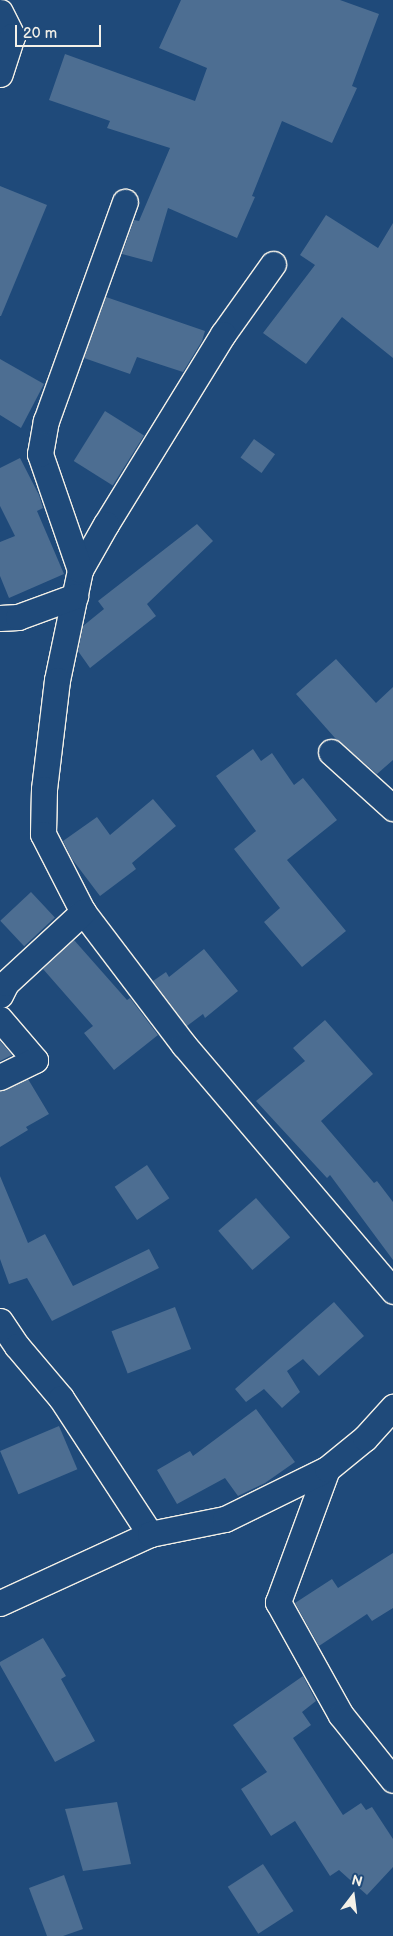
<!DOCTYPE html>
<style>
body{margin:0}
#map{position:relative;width:393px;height:1936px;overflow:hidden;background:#1f4a7a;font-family:"Balsamiq Sans",sans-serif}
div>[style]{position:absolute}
.building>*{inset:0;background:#4d6e92;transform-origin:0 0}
.roads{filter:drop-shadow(1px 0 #f4f1e8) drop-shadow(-1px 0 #f4f1e8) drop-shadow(0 1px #f4f1e8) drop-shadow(0 -1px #f4f1e8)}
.street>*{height:25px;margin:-12.5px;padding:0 12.5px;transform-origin:12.5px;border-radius:12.5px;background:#1f4a7a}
span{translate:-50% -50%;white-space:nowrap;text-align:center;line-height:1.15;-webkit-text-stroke:4px #1f4a7a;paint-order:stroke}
.north{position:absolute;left:328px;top:1871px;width:50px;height:50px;-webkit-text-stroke:4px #1f4a7a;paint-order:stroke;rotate:15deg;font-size:14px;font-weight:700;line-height:20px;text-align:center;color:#f4f1e8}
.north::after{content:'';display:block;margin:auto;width:18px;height:22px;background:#f4f1e8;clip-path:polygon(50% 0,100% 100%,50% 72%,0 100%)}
.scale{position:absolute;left:15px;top:25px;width:86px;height:22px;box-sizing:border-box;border:2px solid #f4f1e8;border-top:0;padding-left:6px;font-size:15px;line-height:18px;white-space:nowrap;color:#f4f1e8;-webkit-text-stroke:4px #1f4a7a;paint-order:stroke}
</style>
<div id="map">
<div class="building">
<i style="clip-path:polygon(181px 0,340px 0,379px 14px,352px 86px,357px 88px,332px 143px,282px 121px,252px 196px,255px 197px,237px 238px,168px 208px,152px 262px,122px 254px,134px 220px,139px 221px,170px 148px,107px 128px,110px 121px,49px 100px,65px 54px,195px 101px,207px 68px,159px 48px)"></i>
<i style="clip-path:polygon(0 186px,47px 205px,1px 316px,0 316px)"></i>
<i style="clip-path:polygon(326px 215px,378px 248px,393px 223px,393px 358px,342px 317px,306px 364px,263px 333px,315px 265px,300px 255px)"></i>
<i style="clip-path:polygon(106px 297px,205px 331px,202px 341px,183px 372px,137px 357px,130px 374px,84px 358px)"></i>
<i style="clip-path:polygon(0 359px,44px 384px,21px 428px,0 415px)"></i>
<i style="left:105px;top:411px;width:46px;height:59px;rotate:32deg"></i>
<i style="left:254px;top:439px;width:26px;height:23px;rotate:36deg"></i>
<i style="clip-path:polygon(20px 458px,39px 495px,43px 508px,37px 511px,64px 574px,9px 598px,0 576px,0 542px,15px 536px,0 506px,0 468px)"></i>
<i style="clip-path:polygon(197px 524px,213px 541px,147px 604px,156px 616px,90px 668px,78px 651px,83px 626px,104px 609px,98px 601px)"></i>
<i style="clip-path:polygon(336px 659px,376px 703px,393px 687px,393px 760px,377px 774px,335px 738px,296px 694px)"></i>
<i style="clip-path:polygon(253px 749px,261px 761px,272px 753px,294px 785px,303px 778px,337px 820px,287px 860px,346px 931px,302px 967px,264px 922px,280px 908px,234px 849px,256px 831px,216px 776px)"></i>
<i style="clip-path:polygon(153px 799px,176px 826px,132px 863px,136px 869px,100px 896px,72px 859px,63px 841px,97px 817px,110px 835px)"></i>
<i style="left:31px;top:892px;width:35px;height:42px;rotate:47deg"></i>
<i style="clip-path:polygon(74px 940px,127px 1000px,130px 998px,158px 1035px,114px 1070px,84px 1033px,93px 1026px,43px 969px)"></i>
<i style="clip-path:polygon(204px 949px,238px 991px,205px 1018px,203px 1014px,187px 1026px,153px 981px,166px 972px,169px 977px)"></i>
<i style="clip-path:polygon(325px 1020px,373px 1074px,321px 1121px,374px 1183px,377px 1181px,393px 1202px,393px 1260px,330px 1175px,327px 1178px,256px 1101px,305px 1061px,293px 1048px)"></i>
<i style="clip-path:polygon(0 1041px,12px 1055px,0 1061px)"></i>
<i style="clip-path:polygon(28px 1079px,49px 1114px,26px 1127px,28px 1130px,0 1147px,0 1091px)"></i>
<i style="left:147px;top:1165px;width:40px;height:39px;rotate:56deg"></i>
<i style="clip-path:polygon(0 1176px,28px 1243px,45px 1234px,73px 1286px,149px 1249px,159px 1268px,52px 1321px,27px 1278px,9px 1284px,0 1259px)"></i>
<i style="left:256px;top:1198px;width:52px;height:50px;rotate:49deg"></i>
<i style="clip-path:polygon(334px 1302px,364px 1336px,319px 1376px,303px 1359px,287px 1371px,300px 1392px,282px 1408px,264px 1389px,246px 1402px,235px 1389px)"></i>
<i style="left:175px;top:1307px;width:45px;height:68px;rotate:69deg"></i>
<i style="clip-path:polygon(256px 1409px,295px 1462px,265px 1483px,238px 1496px,225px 1478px,177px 1504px,157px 1470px,190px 1451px,193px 1456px)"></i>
<i style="left:59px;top:1426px;width:47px;height:64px;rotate:67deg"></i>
<i style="clip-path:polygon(393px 1553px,393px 1608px,372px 1621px,367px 1614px,319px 1646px,295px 1603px,332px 1579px,338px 1588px)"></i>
<i style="clip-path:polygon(43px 1638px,66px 1676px,61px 1679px,95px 1741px,55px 1762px,0 1665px,0 1662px)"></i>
<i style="clip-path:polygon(303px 1676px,316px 1701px,302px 1712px,311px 1725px,293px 1738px,343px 1815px,361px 1803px,366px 1810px,372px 1807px,393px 1839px,393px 1867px,367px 1895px,339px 1870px,330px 1876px,295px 1821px,271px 1836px,241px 1789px,267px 1772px,233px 1725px)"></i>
<i style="clip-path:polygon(117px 1802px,131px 1864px,83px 1871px,65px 1809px)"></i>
<i style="left:263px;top:1864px;width:56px;height:42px;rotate:57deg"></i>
<i style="clip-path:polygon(64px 1875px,83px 1929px,63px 1936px,47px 1936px,29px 1888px)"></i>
</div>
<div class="roads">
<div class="street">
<i style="left:0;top:12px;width:27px;rotate:63deg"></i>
<i style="left:12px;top:36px;width:40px;rotate:108deg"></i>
<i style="left:273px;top:264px;width:86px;rotate:125.5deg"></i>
<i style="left:223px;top:334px;width:223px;rotate:121.6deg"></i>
<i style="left:106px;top:524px;width:53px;rotate:119.5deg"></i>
<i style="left:80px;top:570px;width:112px;rotate:101.8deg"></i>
<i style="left:57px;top:680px;width:110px;rotate:96.8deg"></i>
<i style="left:44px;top:789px;width:45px;rotate:91.3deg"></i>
<i style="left:43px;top:834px;width:88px;rotate:62.9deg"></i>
<i style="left:83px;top:912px;width:167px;rotate:52.8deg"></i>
<i style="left:184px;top:1045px;width:323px;rotate:49.6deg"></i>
<i style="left:80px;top:570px;width:123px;rotate:-109deg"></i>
<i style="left:40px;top:454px;width:34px;rotate:-80deg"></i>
<i style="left:46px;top:421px;width:233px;rotate:-70.2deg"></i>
<i style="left:0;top:618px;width:18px;rotate:-3deg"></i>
<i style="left:18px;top:617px;width:61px;rotate:-20.2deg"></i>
<i style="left:331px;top:752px;width:84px;rotate:42.1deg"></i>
<i style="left:0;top:995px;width:13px;rotate:-63deg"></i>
<i style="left:6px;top:983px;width:105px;rotate:-42.7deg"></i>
<i style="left:0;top:1019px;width:54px;rotate:49.5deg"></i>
<i style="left:35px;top:1060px;width:39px;rotate:154deg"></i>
<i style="left:0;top:1321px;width:30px;rotate:56deg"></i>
<i style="left:17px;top:1346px;width:68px;rotate:49.8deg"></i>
<i style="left:61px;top:1398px;width:163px;rotate:56.8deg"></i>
<i style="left:327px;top:1469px;width:142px;rotate:110.2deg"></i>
<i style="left:278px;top:1602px;width:129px;rotate:60.9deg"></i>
<i style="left:341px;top:1715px;width:83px;rotate:51.3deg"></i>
<i style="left:0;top:1603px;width:165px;rotate:-24.7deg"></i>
<i style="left:150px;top:1534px;width:76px;rotate:-11.3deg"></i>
<i style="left:225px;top:1519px;width:114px;rotate:-26.1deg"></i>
<i style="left:327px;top:1469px;width:49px;rotate:-39.2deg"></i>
<i style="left:365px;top:1438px;width:42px;rotate:-47.9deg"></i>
</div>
</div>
<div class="north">N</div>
<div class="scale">20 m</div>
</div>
